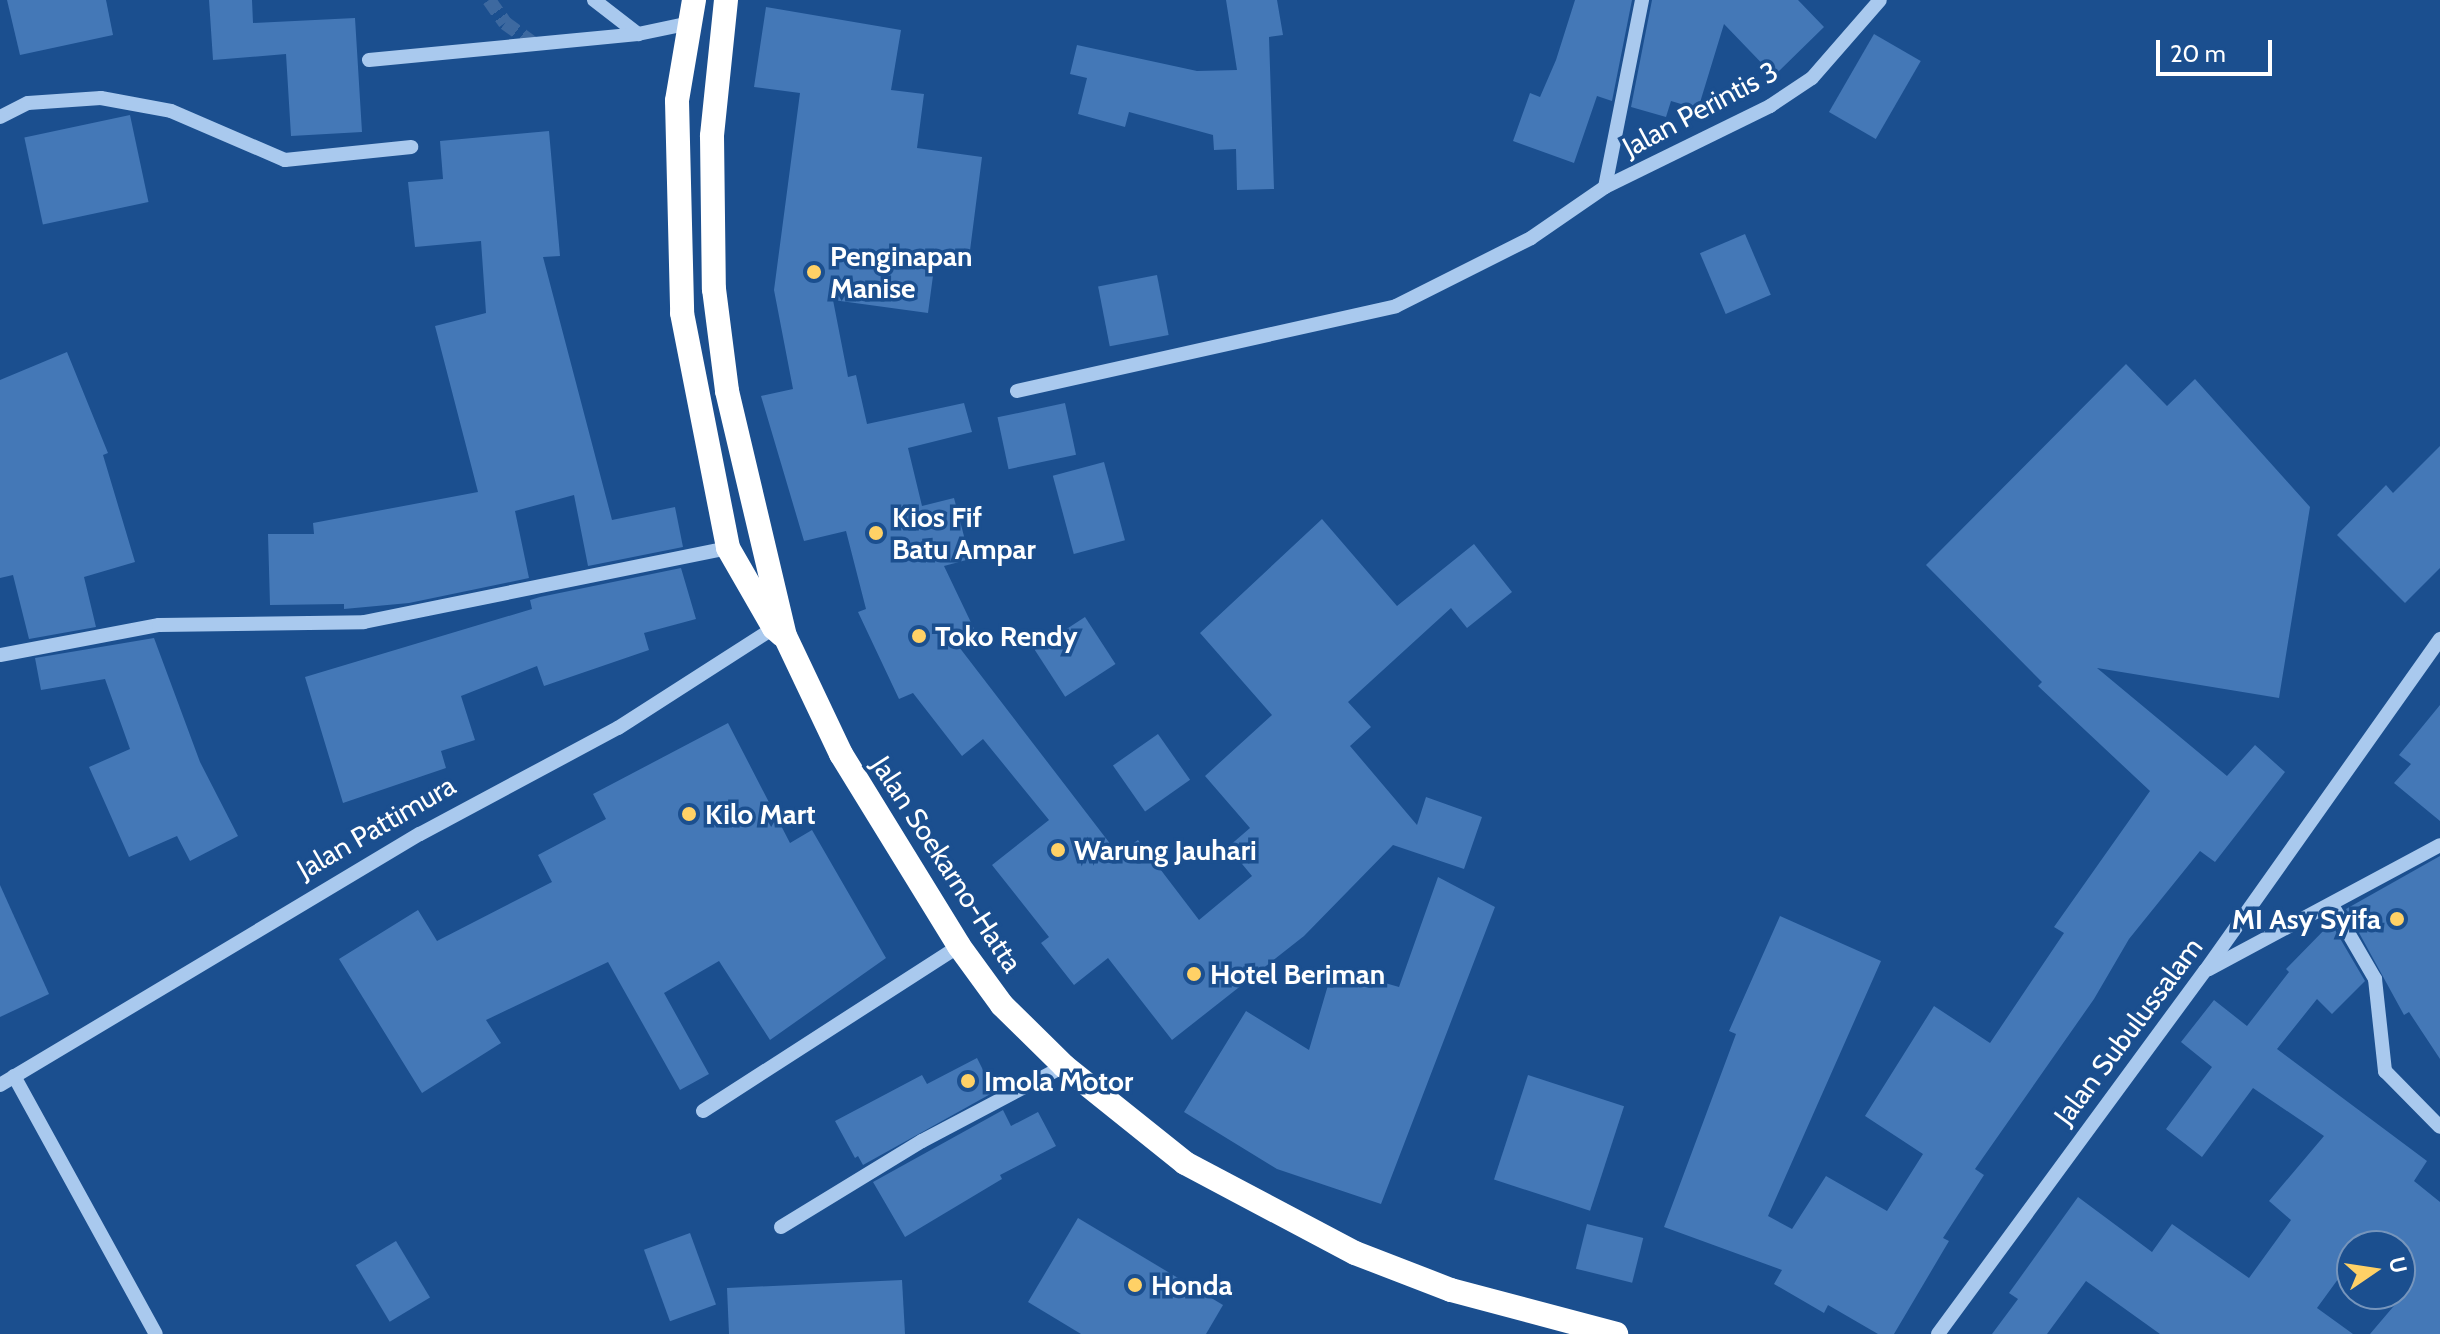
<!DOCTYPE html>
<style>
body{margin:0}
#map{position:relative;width:2440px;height:1334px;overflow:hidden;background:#1b4f8f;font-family:Cabin,sans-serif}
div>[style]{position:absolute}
.building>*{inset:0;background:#4478b7;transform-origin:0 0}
.minor-tunnel>*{height:14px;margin-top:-7px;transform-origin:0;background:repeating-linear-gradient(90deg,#3d69a0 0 14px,transparent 0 21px)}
.minor>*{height:14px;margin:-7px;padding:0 7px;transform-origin:7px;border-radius:7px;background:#a9c9ee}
.highway>*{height:24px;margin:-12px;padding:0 12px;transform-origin:12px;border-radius:12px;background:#fff}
.dots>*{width:22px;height:22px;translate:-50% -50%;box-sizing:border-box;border:4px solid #1b4f8f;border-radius:50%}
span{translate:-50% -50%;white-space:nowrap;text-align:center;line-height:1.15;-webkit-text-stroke:7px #1b4f8f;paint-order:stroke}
.street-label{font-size:28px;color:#fff}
.poi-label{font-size:28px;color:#fff;font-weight:700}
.left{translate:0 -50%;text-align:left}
.right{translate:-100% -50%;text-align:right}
.north{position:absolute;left:2336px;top:1230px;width:80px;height:80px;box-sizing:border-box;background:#1b4f8f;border:2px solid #7695bc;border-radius:50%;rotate:77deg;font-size:22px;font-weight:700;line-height:32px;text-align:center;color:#fff}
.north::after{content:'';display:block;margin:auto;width:28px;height:36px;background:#ffd166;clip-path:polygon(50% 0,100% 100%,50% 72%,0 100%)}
.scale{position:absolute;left:2156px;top:40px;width:116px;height:36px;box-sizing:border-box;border:4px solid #fff;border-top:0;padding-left:10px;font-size:24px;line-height:28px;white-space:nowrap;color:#fff;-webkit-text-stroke:6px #1b4f8f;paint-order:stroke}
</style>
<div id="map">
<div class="building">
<i style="clip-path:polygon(7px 0,106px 0,113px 35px,20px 55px)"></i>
<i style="clip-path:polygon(209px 0,252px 0,253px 23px,355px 18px,362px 132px,291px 136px,286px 54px,213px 60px)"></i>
<i style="clip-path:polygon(1226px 0,1277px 0,1283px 35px,1269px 37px,1274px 189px,1237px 190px,1236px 149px,1214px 150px,1213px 135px,1129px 112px,1125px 127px,1078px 114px,1087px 78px,1070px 74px,1077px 45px,1197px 71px,1237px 70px)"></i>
<i style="clip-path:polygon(1575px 0,1632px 0,1612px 101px,1597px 96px,1574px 163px,1513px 141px,1530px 93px,1540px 97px,1556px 60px)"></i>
<i style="clip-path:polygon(1652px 0,1798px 0,1824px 27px,1774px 76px,1724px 24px,1698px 109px,1671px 101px,1666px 117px,1631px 107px)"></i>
<i style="clip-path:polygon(766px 7px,901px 30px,891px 90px,924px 94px,917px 148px,982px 157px,968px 266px,935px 261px,928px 313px,833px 300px,848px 377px,856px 375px,867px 424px,964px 403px,972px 432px,908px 448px,922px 506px,954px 498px,970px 559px,944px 566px,976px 633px,956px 643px,1118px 854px,1138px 840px,1199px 920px,1252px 876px,1228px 847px,1250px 828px,1205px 776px,1272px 715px,1200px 633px,1322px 519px,1397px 606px,1474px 544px,1512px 592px,1467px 628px,1451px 608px,1348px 702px,1371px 727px,1350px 746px,1417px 825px,1426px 797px,1482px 817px,1464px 869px,1393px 845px,1304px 936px,1172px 1040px,1108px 958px,1074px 985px,1041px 943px,1049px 937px,992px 865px,1049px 820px,983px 739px,962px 756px,913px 693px,899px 699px,858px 612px,866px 609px,846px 531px,804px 541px,761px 396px,793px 389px,774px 290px,800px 93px,754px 87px)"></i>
<i style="left:1874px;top:34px;width:54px;height:90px;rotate:30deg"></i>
<i style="left:130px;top:115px;width:89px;height:108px;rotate:78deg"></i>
<i style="clip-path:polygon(549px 131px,560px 256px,543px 257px,612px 520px,675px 507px,683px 547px,588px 566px,574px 495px,515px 511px,529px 578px,409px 603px,344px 609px,344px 604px,270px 605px,268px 534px,314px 534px,313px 523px,478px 492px,435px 326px,486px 313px,481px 241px,415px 247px,408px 182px,443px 179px,440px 141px)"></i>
<i style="left:1745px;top:234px;width:66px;height:49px;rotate:67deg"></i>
<i style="left:1157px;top:275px;width:61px;height:60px;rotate:79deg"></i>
<i style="clip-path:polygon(67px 352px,108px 453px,103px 455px,135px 562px,84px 577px,96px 627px,29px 639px,13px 575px,0 578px,0 380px)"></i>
<i style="clip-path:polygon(2126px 364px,2167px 406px,2195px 379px,2310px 507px,2279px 698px,2097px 668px,2227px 776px,2255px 745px,2285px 772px,2215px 862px,2200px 851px,2129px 939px,2094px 999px,1975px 1169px,1984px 1175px,1943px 1238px,1949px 1241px,1894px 1334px,1878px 1334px,1828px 1305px,1824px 1313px,1774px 1284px,1782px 1270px,1664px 1227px,1736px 1034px,1729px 1031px,1780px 916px,1881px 961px,1768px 1216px,1792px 1229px,1826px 1176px,1887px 1211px,1923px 1154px,1865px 1116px,1934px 1006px,1990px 1043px,2064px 933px,2054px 927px,2150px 791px,2038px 686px,2042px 682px,1926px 565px)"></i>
<i style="left:1065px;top:403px;width:53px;height:69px;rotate:78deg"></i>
<i style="clip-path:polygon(2440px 446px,2440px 568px,2405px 603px,2337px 535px,2386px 485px,2393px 493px)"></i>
<i style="left:1104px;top:462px;width:81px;height:53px;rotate:75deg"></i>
<i style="clip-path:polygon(681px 568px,696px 619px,644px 633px,649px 650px,544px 686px,537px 666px,461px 696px,475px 740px,441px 751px,446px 768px,343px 803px,305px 677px,532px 609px,530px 600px,540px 597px)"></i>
<i style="left:1085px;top:617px;width:56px;height:60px;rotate:57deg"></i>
<i style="clip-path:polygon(154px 638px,200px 762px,238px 836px,190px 861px,177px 836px,129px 857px,89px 767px,130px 749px,105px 679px,41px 690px,35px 658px)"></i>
<i style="clip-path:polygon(2440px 705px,2440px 821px,2394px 783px,2411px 764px,2399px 755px)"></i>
<i style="clip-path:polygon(728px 723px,790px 843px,812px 830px,886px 958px,770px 1040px,719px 961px,664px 993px,709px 1074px,680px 1090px,608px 962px,486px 1020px,501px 1043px,422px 1093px,339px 959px,418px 910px,437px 941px,552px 882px,538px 855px,606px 819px,593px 794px)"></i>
<i style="left:1158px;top:734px;width:56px;height:55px;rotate:55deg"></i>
<i style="clip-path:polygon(2440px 856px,2440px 1059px,2409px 1012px,2404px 1015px,2346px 909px)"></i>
<i style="clip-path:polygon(1438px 877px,1495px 907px,1381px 1204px,1277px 1169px,1184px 1112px,1246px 1011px,1309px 1050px,1333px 968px,1399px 987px)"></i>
<i style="clip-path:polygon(0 885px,49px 994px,0 1017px)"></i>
<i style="clip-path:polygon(2331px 923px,2365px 981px,2332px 1014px,2317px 999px,2277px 1049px,2427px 1161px,2414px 1181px,2440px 1202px,2440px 1334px,2370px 1334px,2404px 1294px,2400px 1291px,2400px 1246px,2352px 1246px,2352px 1260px,2317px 1308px,2353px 1334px,2160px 1334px,2086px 1281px,2047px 1334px,1992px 1334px,2018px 1299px,2009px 1293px,2078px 1197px,2152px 1252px,2172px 1224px,2249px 1278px,2291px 1220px,2269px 1201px,2324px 1136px,2253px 1088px,2202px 1157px,2166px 1129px,2212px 1067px,2181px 1042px,2214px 1000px,2247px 1026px,2289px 972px,2286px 969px)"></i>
<i style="clip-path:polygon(977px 1058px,994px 1092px,863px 1165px,858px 1156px,855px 1158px,835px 1121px,922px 1075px,927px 1084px)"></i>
<i style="left:1528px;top:1075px;width:101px;height:110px;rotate:18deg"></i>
<i style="clip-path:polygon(1003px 1110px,1011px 1126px,1038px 1112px,1056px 1146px,1000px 1175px,1002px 1179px,905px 1237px,873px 1182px)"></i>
<i style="clip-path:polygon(1078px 1218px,1223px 1305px,1206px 1334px,1081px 1334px,1028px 1302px)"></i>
<i style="left:1587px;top:1224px;width:58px;height:46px;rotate:14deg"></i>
<i style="left:690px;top:1233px;width:76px;height:49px;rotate:70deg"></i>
<i style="left:396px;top:1241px;width:66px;height:47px;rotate:59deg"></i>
<i style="clip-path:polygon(902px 1280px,905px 1334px,729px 1334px,727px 1288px)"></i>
</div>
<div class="minor-tunnel">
<i style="left:489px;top:0;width:28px;rotate:55deg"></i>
<i style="left:505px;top:23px;width:36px;rotate:36deg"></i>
</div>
<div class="minor">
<i style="left:594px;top:0;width:56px;rotate:37.7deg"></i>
<i style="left:638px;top:34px;width:53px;rotate:-11.9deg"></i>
<i style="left:369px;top:60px;width:270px;rotate:-5.5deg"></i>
<i style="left:0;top:117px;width:31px;rotate:-27deg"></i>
<i style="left:28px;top:103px;width:73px;rotate:-3.9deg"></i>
<i style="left:101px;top:98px;width:71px;rotate:10.5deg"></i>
<i style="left:171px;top:111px;width:124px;rotate:23.3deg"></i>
<i style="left:285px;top:160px;width:127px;rotate:-5.9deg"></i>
<i style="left:1605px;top:187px;width:191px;rotate:-78.8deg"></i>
<i style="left:1017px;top:391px;width:388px;rotate:-12.6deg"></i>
<i style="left:1396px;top:306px;width:151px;rotate:-26.7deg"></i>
<i style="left:1531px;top:238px;width:90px;rotate:-34.6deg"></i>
<i style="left:1605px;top:187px;width:184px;rotate:-26.1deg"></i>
<i style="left:1770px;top:106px;width:50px;rotate:-33.7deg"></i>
<i style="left:1812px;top:78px;width:103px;rotate:-48.9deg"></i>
<i style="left:0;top:655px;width:162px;rotate:-10.7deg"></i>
<i style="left:159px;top:625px;width:205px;rotate:-0.8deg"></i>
<i style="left:364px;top:622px;width:371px;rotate:-11.5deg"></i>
<i style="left:2332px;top:905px;width:86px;rotate:59.8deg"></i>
<i style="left:2375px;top:979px;width:93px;rotate:83.8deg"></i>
<i style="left:2385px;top:1071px;width:78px;rotate:45.5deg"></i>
<i style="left:2209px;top:969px;width:262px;rotate:-28.2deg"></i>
<i style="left:14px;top:1076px;width:294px;rotate:61.2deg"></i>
<i style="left:0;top:1085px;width:489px;rotate:-30.9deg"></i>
<i style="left:420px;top:834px;width:225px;rotate:-28.2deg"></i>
<i style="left:618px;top:728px;width:185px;rotate:-32.7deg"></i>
<i style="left:703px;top:1111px;width:305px;rotate:-32.8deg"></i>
<i style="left:781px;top:1227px;width:165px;rotate:-31.4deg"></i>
<i style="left:922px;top:1141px;width:161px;rotate:-27.8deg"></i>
<i style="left:1938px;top:1334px;width:451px;rotate:-53.7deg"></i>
<i style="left:2205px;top:971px;width:407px;rotate:-54.7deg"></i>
</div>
<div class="highway">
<i style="left:694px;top:0;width:102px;rotate:99.6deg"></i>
<i style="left:677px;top:101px;width:212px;rotate:88.6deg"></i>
<i style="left:682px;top:313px;width:239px;rotate:78.9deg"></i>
<i style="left:728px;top:548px;width:92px;rotate:60.1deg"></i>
<i style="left:774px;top:628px;width:11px;rotate:41deg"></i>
<i style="left:726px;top:0;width:137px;rotate:95.9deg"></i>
<i style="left:712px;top:136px;width:153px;rotate:89.3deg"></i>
<i style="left:714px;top:289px;width:103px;rotate:82.7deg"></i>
<i style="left:727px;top:391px;width:252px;rotate:76.7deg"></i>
<i style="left:785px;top:636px;width:131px;rotate:64.6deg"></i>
<i style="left:841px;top:754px;width:225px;rotate:58.4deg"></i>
<i style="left:959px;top:946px;width:73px;rotate:53.9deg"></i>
<i style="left:1002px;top:1005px;width:87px;rotate:44.5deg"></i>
<i style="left:1064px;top:1066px;width:155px;rotate:38.7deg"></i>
<i style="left:1185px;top:1163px;width:192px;rotate:27.9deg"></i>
<i style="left:1355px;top:1253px;width:103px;rotate:21.1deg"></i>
<i style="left:1451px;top:1290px;width:171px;rotate:14.9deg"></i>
</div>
<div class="dots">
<i style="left:814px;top:272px;background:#ffd166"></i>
<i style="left:876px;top:533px;background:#ffd166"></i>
<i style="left:919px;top:636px;background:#ffd166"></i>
<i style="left:689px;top:814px;background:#ffd166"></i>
<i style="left:1058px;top:850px;background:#ffd166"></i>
<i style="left:2397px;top:919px;background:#ffd166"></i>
<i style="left:1194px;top:974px;background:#ffd166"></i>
<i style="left:968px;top:1081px;background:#ffd166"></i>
<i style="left:1135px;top:1285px;background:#ffd166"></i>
</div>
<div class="street-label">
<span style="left:1700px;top:109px;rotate:-28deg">Jalan Perintis 3</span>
<span style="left:376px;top:827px;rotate:-30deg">Jalan Pattimura</span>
<span style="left:947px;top:864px;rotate:57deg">Jalan Soekarno-Hatta</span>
<span style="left:2128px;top:1031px;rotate:-53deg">Jalan Subulussalam</span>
</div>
<div class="poi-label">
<span class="left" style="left:830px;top:272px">Penginapan<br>Manise</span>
<span class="left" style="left:892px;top:533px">Kios Fif<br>Batu Ampar</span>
<span class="left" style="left:935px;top:636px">Toko Rendy</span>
<span class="left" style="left:705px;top:814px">Kilo Mart</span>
<span class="left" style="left:1074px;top:850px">Warung Jauhari</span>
<span class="right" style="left:2381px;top:919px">MI Asy Syifa</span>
<span class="left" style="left:1210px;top:974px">Hotel Beriman</span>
<span class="left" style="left:984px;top:1081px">Imola Motor</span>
<span class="left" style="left:1151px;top:1285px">Honda</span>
</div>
<div class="north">U</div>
<div class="scale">20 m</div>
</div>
